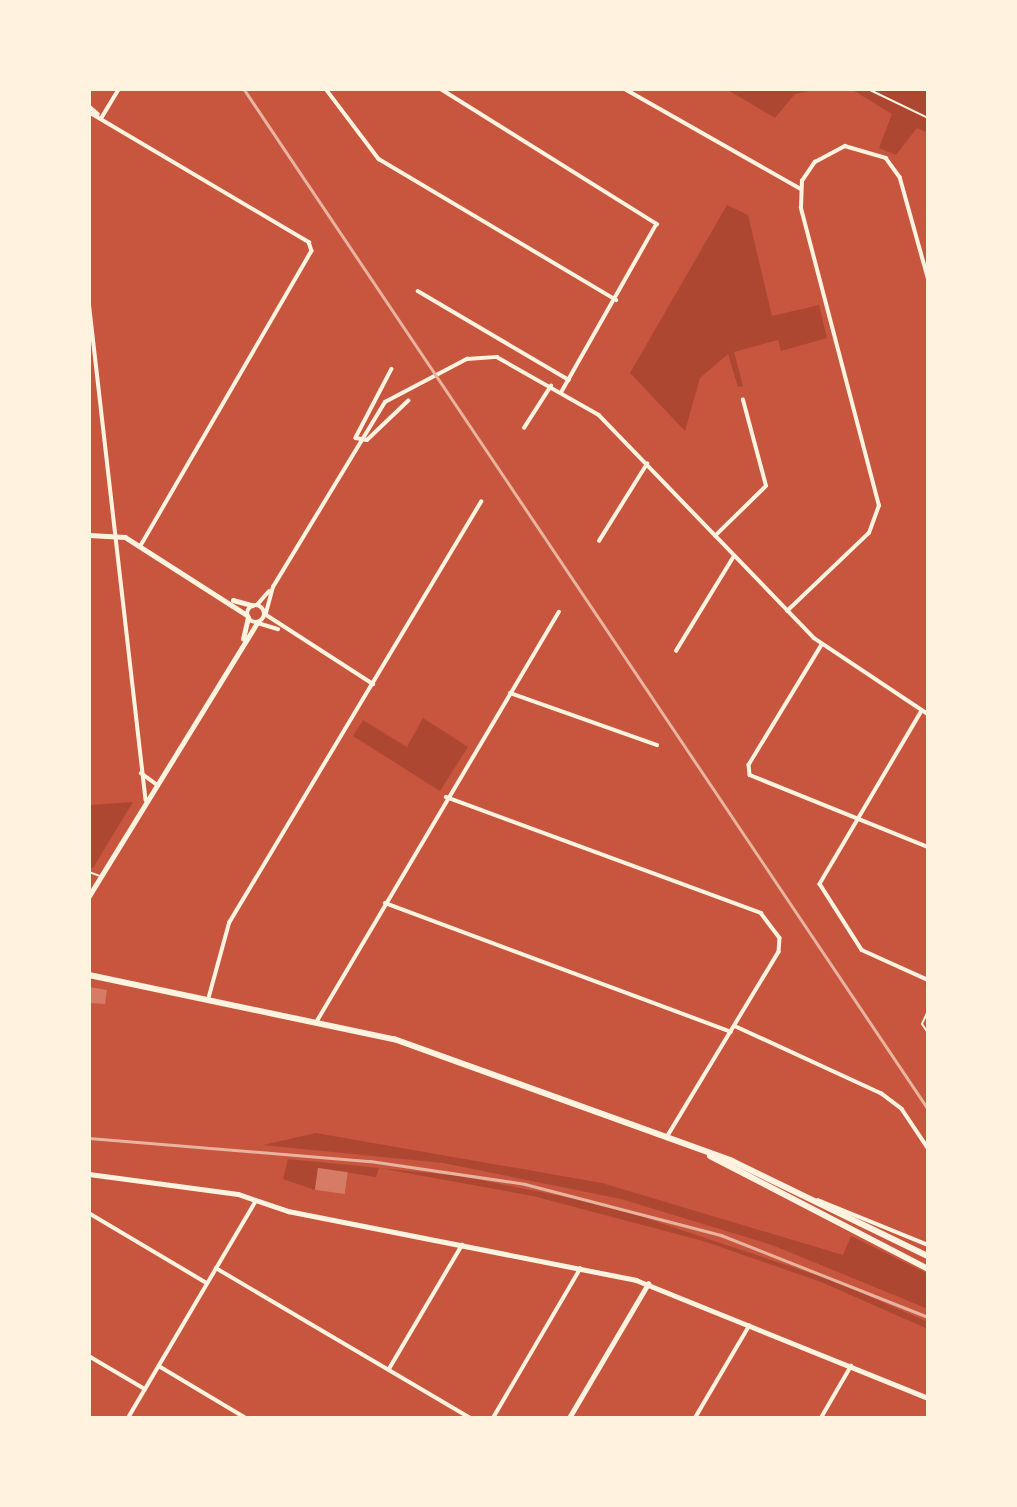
<!DOCTYPE html>
<style>
body{margin:0}
#map{position:relative;width:1017px;height:1507px;overflow:hidden;background:#c8553d;font-family:"Roboto Condensed",sans-serif}
div>[style]{position:absolute}
.green>*{inset:0;background:#ae4732}
.building>*{inset:0;background:#d67c66;transform-origin:0 0}
.path>*{height:2px;margin:-1px;padding:0 1px;transform-origin:1px;border-radius:1px;background:#fff3e0}
.service>*{height:2px;margin:-1px;padding:0 1px;transform-origin:1px;border-radius:1px;background:#fff3e0}
.minor>*{height:3.5px;margin:-1.75px;padding:0 1.75px;transform-origin:1.75px;border-radius:1.75px;background:#fff3e0}
.tertiary>*{height:4.5px;margin:-2.25px;padding:0 2.25px;transform-origin:2.25px;border-radius:2.25px;background:#fff3e0}
.tertiary>.ring{margin:-2.25px;padding:0;box-sizing:content-box;background:none;border:4.5px solid #fff3e0;border-radius:50%}
.primary>*{height:6px;margin:-3px;padding:0 3px;transform-origin:3px;border-radius:3px;background:#fff3e0}
.rail>*{height:2.5px;margin:-1.25px;padding:0 1.25px;transform-origin:1.25px;border-radius:1.25px;background:#e9b49f}
span{translate:-50% -50%;white-space:nowrap;text-align:center;line-height:1.15;-webkit-text-stroke:6px #fff3e0;paint-order:stroke}
.frame{position:absolute;inset:0;border:91px solid #fff3e0;pointer-events:none}
</style>
<div id="map">
<div class="green">
<i style="clip-path:polygon(726px 89px,820px 89px,795px 94px,775px 118px)"></i>
<i style="clip-path:polygon(851px 89px,928px 89px,928px 133px,917px 128px,896px 155px,879px 148px,892px 114px)"></i>
<i style="clip-path:polygon(727px 205px,748px 215px,772px 316px,819px 305px,827px 338px,781px 351px,778px 340px,734px 352px,743px 386px,738px 387px,728px 354px,700px 378px,685px 431px,630px 373px)"></i>
<i style="clip-path:polygon(423px 718px,468px 747px,440px 791px,353px 736px,363px 720px,407px 747px)"></i>
<i style="clip-path:polygon(133px 802px,93px 868px,89px 867px,89px 805px)"></i>
<i style="clip-path:polygon(316px 1133px,602px 1183px,843px 1255px,851px 1236px,928px 1274px,928px 1309px,772px 1245px,621px 1199px,443px 1163px,263px 1145px)"></i>
<i style="clip-path:polygon(288px 1159px,460px 1176px,610px 1206px,834px 1281px,928px 1322px,928px 1329px,821px 1282px,703px 1241px,533px 1196px,379px 1168px,376px 1177px,318px 1168px,315px 1190px,283px 1179px)"></i>
</div>
<div class="building">
<i style="clip-path:polygon(89px 987px,107px 990px,105px 1004px,89px 1003px)"></i>
<i style="left:318px;top:1168px;width:30px;height:22px;rotate:8deg"></i>
</div>
<div class="path">
<i style="left:868px;top:89px;width:67px;rotate:25.8deg"></i>
</div>
<div class="service">
<i style="left:89px;top:872px;width:12px;rotate:20deg"></i>
<i style="left:928px;top:1011px;width:14px;rotate:115deg"></i>
<i style="left:922px;top:1024px;width:11px;rotate:56deg"></i>
</div>
<div class="minor">
<i style="left:326px;top:89px;width:88px;rotate:52.9deg"></i>
<i style="left:379px;top:159px;width:276px;rotate:30.7deg"></i>
<i style="left:441px;top:89px;width:255px;rotate:32deg"></i>
<i style="left:657px;top:224px;width:193px;rotate:119.5deg"></i>
<i style="left:625px;top:89px;width:202px;rotate:29.6deg"></i>
<i style="left:89px;top:106px;width:12px;rotate:42deg"></i>
<i style="left:89px;top:112px;width:256px;rotate:30.6deg"></i>
<i style="left:309px;top:242px;width:9px;rotate:72deg"></i>
<i style="left:312px;top:251px;width:341px;rotate:120.1deg"></i>
<i style="left:102px;top:117px;width:33px;rotate:-59deg"></i>
<i style="left:418px;top:291px;width:175px;rotate:30.5deg"></i>
<i style="left:89px;top:301px;width:502px;rotate:83.48deg"></i>
<i style="left:392px;top:369px;width:78px;rotate:117.6deg"></i>
<i style="left:356px;top:438px;width:11px;rotate:10deg"></i>
<i style="left:367px;top:440px;width:57px;rotate:-43.6deg"></i>
<i style="left:524px;top:428px;width:50px;rotate:-57.3deg"></i>
<i style="left:715px;top:536px;width:71px;rotate:-44.4deg"></i>
<i style="left:766px;top:486px;width:89px;rotate:-105deg"></i>
<i style="left:599px;top:541px;width:91px;rotate:-58.1deg"></i>
<i style="left:257px;top:605px;width:18px;rotate:-49deg"></i>
<i style="left:787px;top:611px;width:113px;rotate:-43.6deg"></i>
<i style="left:869px;top:533px;width:29px;rotate:-70deg"></i>
<i style="left:879px;top:506px;width:308px;rotate:-104.7deg"></i>
<i style="left:801px;top:208px;width:27px;rotate:-88deg"></i>
<i style="left:802px;top:181px;width:23px;rotate:-56deg"></i>
<i style="left:815px;top:162px;width:34px;rotate:-28deg"></i>
<i style="left:845px;top:146px;width:43px;rotate:16.3deg"></i>
<i style="left:886px;top:158px;width:24px;rotate:54deg"></i>
<i style="left:900px;top:177px;width:104px;rotate:74.4deg"></i>
<i style="left:266px;top:613px;width:27px;rotate:-75deg"></i>
<i style="left:273px;top:587px;width:216px;rotate:-58.8deg"></i>
<i style="left:385px;top:402px;width:93px;rotate:-27.7deg"></i>
<i style="left:467px;top:359px;width:30px;rotate:-4deg"></i>
<i style="left:497px;top:357px;width:117px;rotate:29.6deg"></i>
<i style="left:599px;top:415px;width:310px;rotate:46deg"></i>
<i style="left:814px;top:638px;width:137px;rotate:33.7deg"></i>
<i style="left:265px;top:614px;width:129px;rotate:32.9deg"></i>
<i style="left:258px;top:623px;width:21px;rotate:17deg"></i>
<i style="left:822px;top:645px;width:140px;rotate:121.3deg"></i>
<i style="left:749px;top:765px;width:10px;rotate:84deg"></i>
<i style="left:750px;top:775px;width:192px;rotate:22deg"></i>
<i style="left:676px;top:651px;width:111px;rotate:-58.6deg"></i>
<i style="left:510px;top:693px;width:156px;rotate:19.5deg"></i>
<i style="left:922px;top:711px;width:201px;rotate:120.5deg"></i>
<i style="left:820px;top:884px;width:78px;rotate:57.5deg"></i>
<i style="left:862px;top:950px;width:72px;rotate:24.4deg"></i>
<i style="left:141px;top:773px;width:19px;rotate:36deg"></i>
<i style="left:446px;top:797px;width:336px;rotate:20.2deg"></i>
<i style="left:761px;top:913px;width:31px;rotate:53deg"></i>
<i style="left:780px;top:938px;width:14px;rotate:94deg"></i>
<i style="left:779px;top:952px;width:215px;rotate:121.1deg"></i>
<i style="left:385px;top:903px;width:369px;rotate:20.4deg"></i>
<i style="left:208px;top:1000px;width:80px;rotate:-74.7deg"></i>
<i style="left:229px;top:923px;width:491px;rotate:-59.1deg"></i>
<i style="left:317px;top:1021px;width:475px;rotate:-59.4deg"></i>
<i style="left:735px;top:1026px;width:161px;rotate:24.7deg"></i>
<i style="left:881px;top:1093px;width:26px;rotate:37deg"></i>
<i style="left:902px;top:1109px;width:47px;rotate:56.3deg"></i>
<i style="left:818px;top:1200px;width:119px;rotate:22.2deg"></i>
<i style="left:89px;top:1213px;width:137px;rotate:30.7deg"></i>
<i style="left:216px;top:1268px;width:296px;rotate:30.5deg"></i>
<i style="left:89px;top:1356px;width:65px;rotate:30.5deg"></i>
<i style="left:159px;top:1366px;width:101px;rotate:30.9deg"></i>
<i style="left:389px;top:1369px;width:144px;rotate:-59.5deg"></i>
<i style="left:128px;top:1418px;width:252px;rotate:-59.5deg"></i>
<i style="left:493px;top:1418px;width:173px;rotate:-59.7deg"></i>
<i style="left:695px;top:1418px;width:107px;rotate:-59.6deg"></i>
<i style="left:821px;top:1418px;width:60px;rotate:-60deg"></i>
</div>
<div class="tertiary">
<i style="left:89px;top:535px;width:36px;rotate:3deg"></i>
<i style="left:125px;top:537px;width:145px;rotate:32.6deg"></i>
<i style="left:233px;top:600px;width:20px;rotate:15deg"></i>
<i class="ring" style="left:247px;top:605px;width:13.5px;height:13.5px"></i>
<i style="left:243px;top:639px;width:22px;rotate:-77deg"></i>
<i style="left:89px;top:896px;width:321px;rotate:-58.4deg"></i>
<i style="left:89px;top:1174px;width:150px;rotate:7.6deg"></i>
<i style="left:238px;top:1194px;width:53px;rotate:18.8deg"></i>
<i style="left:288px;top:1211px;width:355px;rotate:11.2deg"></i>
<i style="left:636px;top:1280px;width:315px;rotate:22deg"></i>
<i style="left:569px;top:1418px;width:156px;rotate:-59.5deg"></i>
</div>
<div class="primary">
<i style="left:89px;top:975px;width:312px;rotate:11.9deg"></i>
<i style="left:394px;top:1039px;width:359px;rotate:19.8deg"></i>
<i style="left:732px;top:1161px;width:218px;rotate:25.9deg"></i>
<i style="left:710px;top:1156px;width:246px;rotate:27.4deg"></i>
</div>
<div class="rail">
<i style="left:244px;top:89px;width:1228px;rotate:56.15deg"></i>
<i style="left:89px;top:1138px;width:282px;rotate:4.7deg"></i>
<i style="left:370px;top:1161px;width:157px;rotate:8.4deg"></i>
<i style="left:525px;top:1184px;width:203px;rotate:14.6deg"></i>
<i style="left:721px;top:1235px;width:223px;rotate:21.6deg"></i>
</div>
<div class="frame"></div>
</div>
